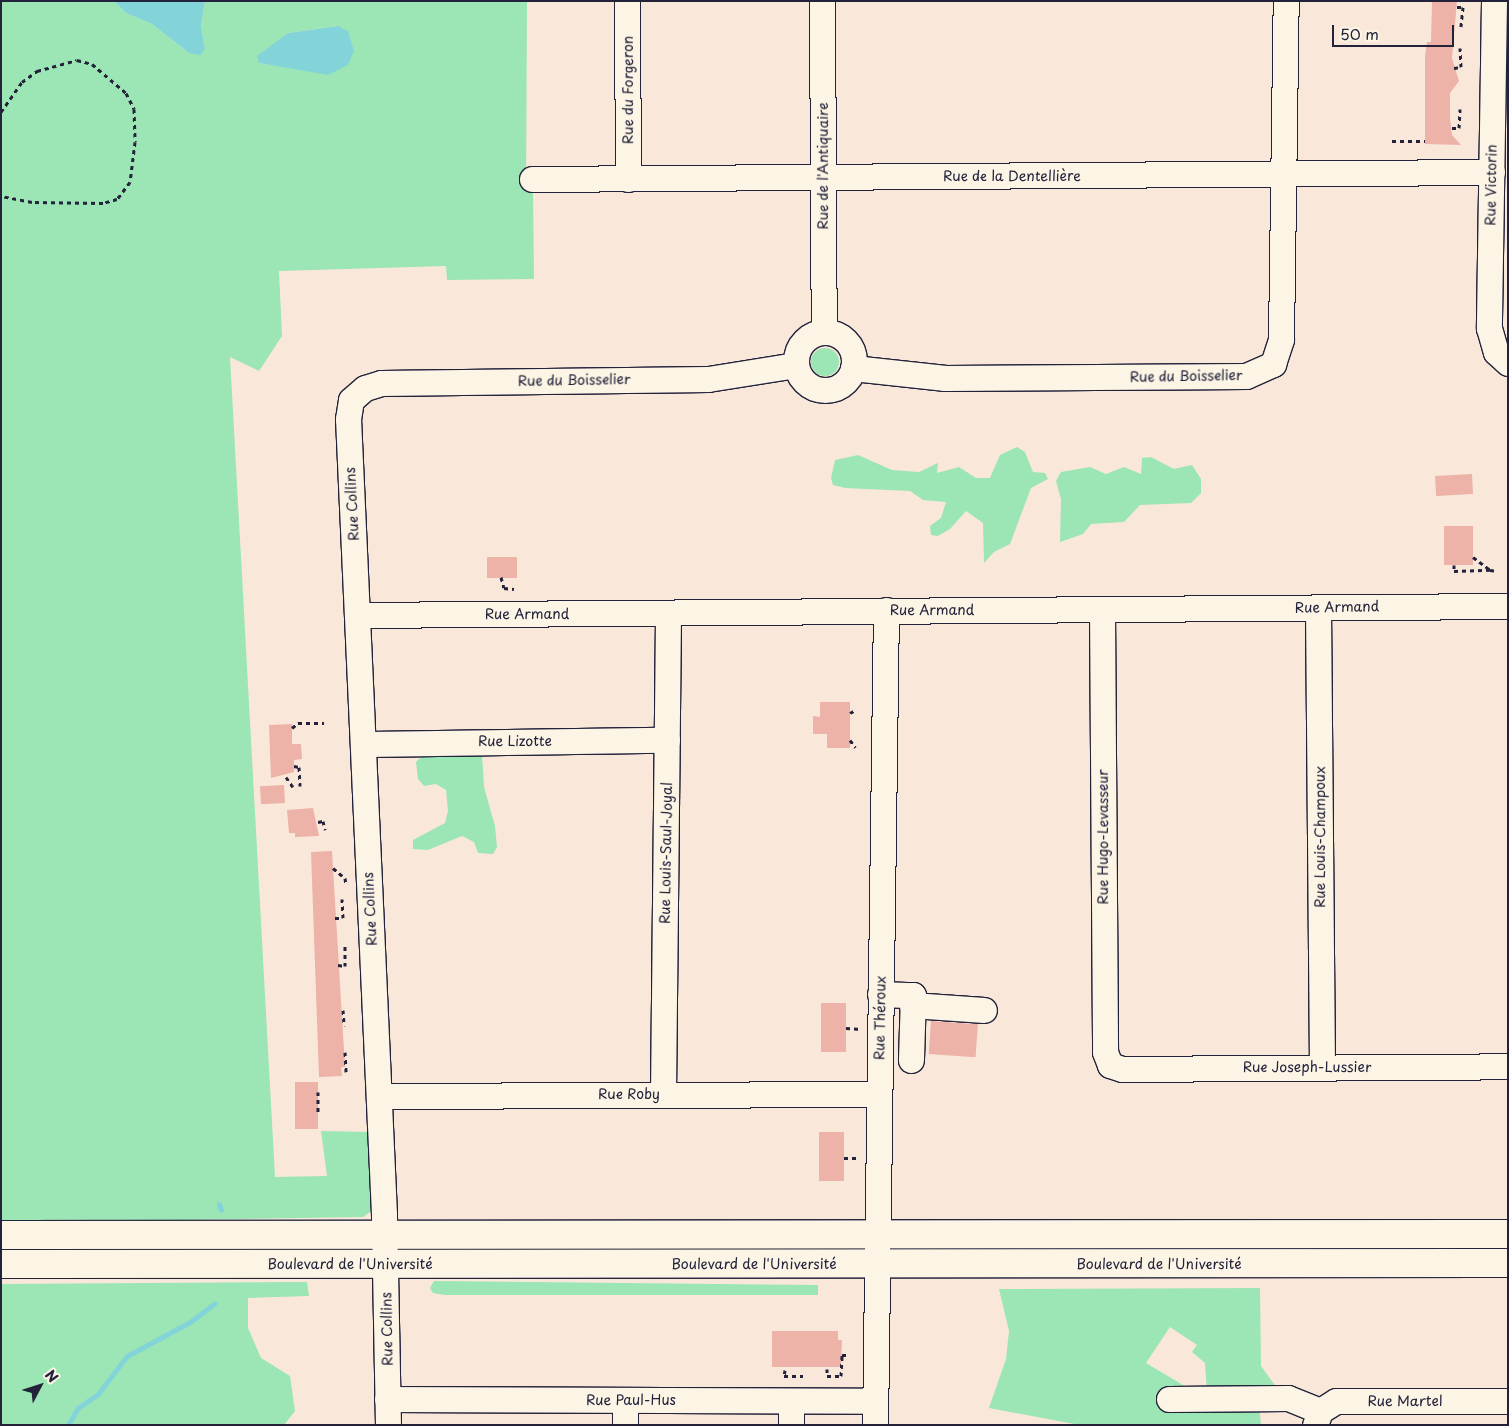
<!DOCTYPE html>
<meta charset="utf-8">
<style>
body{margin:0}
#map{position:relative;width:1509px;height:1426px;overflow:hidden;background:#f9e8d9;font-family:"Playpen Sans",sans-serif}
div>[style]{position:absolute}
.green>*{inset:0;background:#9ce5b4;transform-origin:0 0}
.round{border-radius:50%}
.water>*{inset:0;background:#83d4d9}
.stream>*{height:5px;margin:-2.5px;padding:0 2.5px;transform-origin:2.5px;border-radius:2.5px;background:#83d4d9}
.building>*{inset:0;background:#edb2a8;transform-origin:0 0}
.path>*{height:3px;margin-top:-1.5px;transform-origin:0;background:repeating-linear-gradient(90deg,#22223b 0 4px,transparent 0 8px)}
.roads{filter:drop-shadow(1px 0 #22223b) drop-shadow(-1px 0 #22223b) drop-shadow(0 1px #22223b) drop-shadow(0 -1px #22223b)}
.minor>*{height:25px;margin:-12.5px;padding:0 12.5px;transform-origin:12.5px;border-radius:12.5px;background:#fcf5e5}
.minor>.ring{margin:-12.5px;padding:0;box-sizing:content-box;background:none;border:25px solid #fcf5e5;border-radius:50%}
.major>*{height:28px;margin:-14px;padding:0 14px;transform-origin:14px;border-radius:14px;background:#fcf5e5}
span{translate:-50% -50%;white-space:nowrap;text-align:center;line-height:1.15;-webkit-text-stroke:4.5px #fcf5e5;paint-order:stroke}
.street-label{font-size:14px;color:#22223b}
.frame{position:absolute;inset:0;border:2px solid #22223b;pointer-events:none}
.north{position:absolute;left:15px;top:1361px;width:50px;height:50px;-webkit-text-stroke:4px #fcf5e5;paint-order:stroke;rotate:50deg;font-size:14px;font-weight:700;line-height:20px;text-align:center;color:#22223b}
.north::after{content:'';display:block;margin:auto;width:18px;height:22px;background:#22223b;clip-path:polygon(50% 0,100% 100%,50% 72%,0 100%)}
.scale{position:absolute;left:1332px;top:25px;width:122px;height:22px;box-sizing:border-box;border:2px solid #22223b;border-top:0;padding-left:6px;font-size:15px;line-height:18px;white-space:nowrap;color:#22223b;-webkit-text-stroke:4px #fcf5e5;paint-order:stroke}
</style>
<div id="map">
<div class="green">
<i style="clip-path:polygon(evenodd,1px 1px,114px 1px,126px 13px,152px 24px,189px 53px,205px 49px,201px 26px,205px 1px,527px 1px,526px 191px,533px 191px,534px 279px,447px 280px,446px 266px,279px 271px,282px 336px,259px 371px,230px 357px,275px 1177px,327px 1176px,321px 1131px,371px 1132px,373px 1210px,363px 1217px,12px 1223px,1px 1220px,1px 1px,338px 26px,328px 74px,259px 63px,288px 33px,338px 26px)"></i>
<i class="round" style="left:811px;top:348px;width:28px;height:28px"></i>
<i style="clip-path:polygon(1017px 447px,1025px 452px,1033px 472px,1045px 473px,1048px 479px,1031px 488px,1010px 544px,994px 552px,984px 563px,983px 523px,966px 511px,950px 529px,938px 536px,931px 535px,930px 526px,941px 518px,946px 502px,923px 500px,910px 491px,845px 488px,833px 485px,831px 478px,835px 460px,858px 455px,892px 470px,919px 472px,938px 463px,937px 473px,959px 467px,976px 478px,990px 478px,1000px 455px)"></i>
<i style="clip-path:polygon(1151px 457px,1174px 469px,1192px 465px,1201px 479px,1201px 493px,1191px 503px,1140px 505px,1124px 522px,1091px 524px,1083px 534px,1060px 542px,1061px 499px,1056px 481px,1061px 472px,1090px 467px,1106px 474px,1124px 467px,1141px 474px,1142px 458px)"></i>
<i style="clip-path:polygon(482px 753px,484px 787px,495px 826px,497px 847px,493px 854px,478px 853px,474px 842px,462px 836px,428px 850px,413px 849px,413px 840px,445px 823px,448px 811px,446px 790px,436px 784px,424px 786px,418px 779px,416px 762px,424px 754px)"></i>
<i style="left:202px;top:1244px;width:7px;height:199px;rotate:90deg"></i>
<i style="clip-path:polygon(1508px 1244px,1508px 1253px,1115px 1254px,1115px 1248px)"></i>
<i style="clip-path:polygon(434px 1281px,818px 1285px,818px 1295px,445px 1295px,433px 1293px,430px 1288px)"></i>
<i style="clip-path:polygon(307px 1282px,309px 1296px,248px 1298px,248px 1328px,261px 1358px,290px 1376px,295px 1411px,284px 1425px,1px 1425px,1px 1284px)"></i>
<i style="clip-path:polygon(1260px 1288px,1261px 1366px,1281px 1394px,1207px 1393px,1205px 1363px,1192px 1352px,1197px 1345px,1170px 1327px,1146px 1363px,1188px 1388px,1186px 1393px,1162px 1394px,1162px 1404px,1284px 1402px,1259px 1404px,1261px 1425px,1080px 1425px,989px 1408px,1006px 1359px,1009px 1331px,999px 1289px)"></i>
</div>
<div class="water">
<i style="clip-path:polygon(114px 1px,205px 1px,201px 26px,205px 49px,200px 55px,189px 53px,152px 24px,126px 13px)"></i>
<i style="clip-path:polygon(338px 26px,348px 31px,354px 51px,348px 65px,328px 75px,259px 63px,257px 56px,288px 33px)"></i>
</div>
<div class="stream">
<i style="left:219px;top:1204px;width:6px;rotate:72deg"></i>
<i style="left:68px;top:1425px;width:20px;rotate:-60deg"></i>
<i style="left:78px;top:1408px;width:24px;rotate:-35deg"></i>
<i style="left:98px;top:1394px;width:48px;rotate:-52.7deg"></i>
<i style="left:127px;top:1356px;width:72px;rotate:-28.4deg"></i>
<i style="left:190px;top:1322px;width:31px;rotate:-37deg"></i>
</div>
<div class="building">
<i style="clip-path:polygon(1432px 1px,1457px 1px,1452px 58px,1459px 81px,1450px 93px,1450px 118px,1452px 135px,1461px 145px,1425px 144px,1425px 57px,1427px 42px,1431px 42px)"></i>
<i style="left:1472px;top:474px;width:20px;height:37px;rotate:87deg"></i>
<i style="left:1444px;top:526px;width:29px;height:39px"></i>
<i style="left:487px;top:557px;width:30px;height:21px"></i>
<i style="clip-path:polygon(820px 702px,850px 702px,850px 748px,827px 748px,827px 734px,813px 734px,813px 716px,820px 717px)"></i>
<i style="clip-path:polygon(292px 724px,292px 744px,301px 744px,302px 759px,294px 760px,294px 772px,271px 778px,269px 725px)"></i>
<i style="left:284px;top:785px;width:18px;height:24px;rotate:87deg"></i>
<i style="clip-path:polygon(313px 808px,319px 836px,295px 837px,295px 833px,289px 833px,287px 810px)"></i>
<i style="clip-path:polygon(332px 851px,345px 1067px,341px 1067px,342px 1076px,319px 1077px,311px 852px)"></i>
<i style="left:821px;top:1003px;width:25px;height:49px"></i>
<i style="left:931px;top:1021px;width:47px;height:33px;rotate:4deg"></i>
<i style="left:295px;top:1082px;width:23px;height:47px"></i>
<i style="left:819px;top:1132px;width:25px;height:49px"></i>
<i style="clip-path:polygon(772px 1331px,838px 1331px,838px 1340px,842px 1340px,841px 1367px,772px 1367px)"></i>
</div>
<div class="path">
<i style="left:1457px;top:7px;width:6px"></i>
<i style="left:1463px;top:7px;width:20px;rotate:96deg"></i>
<i style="left:1454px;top:68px;width:7px;rotate:-8deg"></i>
<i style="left:1461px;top:67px;width:19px;rotate:-93deg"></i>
<i style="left:1px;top:112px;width:37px;rotate:-55deg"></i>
<i style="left:22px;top:82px;width:19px;rotate:-36deg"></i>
<i style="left:37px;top:71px;width:41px;rotate:-15.4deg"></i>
<i style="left:77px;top:60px;width:16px;rotate:15deg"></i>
<i style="left:92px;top:64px;width:45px;rotate:40.5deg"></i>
<i style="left:126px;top:93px;width:18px;rotate:63deg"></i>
<i style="left:134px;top:109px;width:33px;rotate:88deg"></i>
<i style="left:135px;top:142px;width:40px;rotate:97.1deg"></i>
<i style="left:130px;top:182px;width:21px;rotate:127deg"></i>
<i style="left:117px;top:199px;width:15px;rotate:164deg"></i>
<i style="left:103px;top:203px;width:71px;rotate:-179.2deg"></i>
<i style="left:32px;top:202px;width:32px;rotate:-169deg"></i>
<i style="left:1452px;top:128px;width:7px"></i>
<i style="left:1459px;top:128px;width:19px;rotate:-87deg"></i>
<i style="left:1392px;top:141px;width:33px"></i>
<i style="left:1473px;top:557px;width:21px;rotate:37deg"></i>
<i style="left:1490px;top:570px;width:8px;rotate:7deg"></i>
<i style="left:1454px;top:565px;width:6px;rotate:90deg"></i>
<i style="left:1454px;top:571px;width:36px;rotate:-2deg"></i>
<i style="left:501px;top:577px;width:11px;rotate:75deg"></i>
<i style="left:504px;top:588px;width:10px;rotate:6deg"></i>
<i style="left:850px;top:713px;width:4px;rotate:-27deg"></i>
<i style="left:292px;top:728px;width:8px;rotate:-40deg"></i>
<i style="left:298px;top:723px;width:26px"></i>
<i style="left:850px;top:740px;width:9px;rotate:54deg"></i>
<i style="left:294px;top:766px;width:5px;rotate:11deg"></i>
<i style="left:299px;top:767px;width:19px;rotate:87deg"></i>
<i style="left:286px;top:777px;width:12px;rotate:55deg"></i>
<i style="left:318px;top:822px;width:5px;rotate:-11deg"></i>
<i style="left:323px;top:821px;width:9px;rotate:77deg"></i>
<i style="left:333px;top:868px;width:16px;rotate:40deg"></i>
<i style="left:345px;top:878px;width:7px;rotate:82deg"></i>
<i style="left:335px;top:918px;width:8px"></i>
<i style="left:343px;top:918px;width:19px;rotate:-93deg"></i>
<i style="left:338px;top:965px;width:7px;rotate:8deg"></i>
<i style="left:345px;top:966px;width:20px;rotate:-90deg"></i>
<i style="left:343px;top:1010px;width:16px;rotate:86deg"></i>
<i style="left:846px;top:1028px;width:15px;rotate:4deg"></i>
<i style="left:345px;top:1052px;width:20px;rotate:87deg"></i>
<i style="left:318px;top:1092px;width:21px;rotate:90deg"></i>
<i style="left:844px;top:1158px;width:15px"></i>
<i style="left:827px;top:1369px;width:7px;rotate:90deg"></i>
<i style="left:827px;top:1376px;width:14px"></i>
<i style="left:841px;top:1376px;width:21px;rotate:-87deg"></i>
<i style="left:842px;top:1355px;width:6px"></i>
<i style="left:785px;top:1370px;width:6px;rotate:99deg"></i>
<i style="left:784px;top:1376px;width:19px"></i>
</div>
<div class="roads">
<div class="minor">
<i style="left:627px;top:1px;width:178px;rotate:89.7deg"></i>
<i style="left:822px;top:1px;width:331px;rotate:89.7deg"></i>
<i style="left:1494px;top:1px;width:327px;rotate:90.9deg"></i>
<i style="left:1489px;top:328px;width:25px;rotate:74deg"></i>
<i style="left:1496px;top:352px;width:16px;rotate:43deg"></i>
<i style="left:532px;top:179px;width:960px;rotate:-0.42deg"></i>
<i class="ring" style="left:796px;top:332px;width:33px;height:33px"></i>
<i style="left:853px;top:368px;width:93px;rotate:6.2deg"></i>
<i style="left:945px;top:378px;width:301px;rotate:-0.4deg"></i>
<i style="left:1246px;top:376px;width:30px;rotate:-24deg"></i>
<i style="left:1273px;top:364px;width:26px;rotate:-72deg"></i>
<i style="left:1281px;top:339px;width:338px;rotate:-89.2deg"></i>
<i style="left:1318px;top:608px;width:459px;rotate:89.5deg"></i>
<i style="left:1102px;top:610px;width:442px;rotate:89.6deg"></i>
<i style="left:1105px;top:1052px;width:14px;rotate:69deg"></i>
<i style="left:1110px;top:1065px;width:13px;rotate:18deg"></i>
<i style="left:1122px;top:1069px;width:386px;rotate:-0.4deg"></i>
<i style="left:357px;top:615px;width:1151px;rotate:-0.45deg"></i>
<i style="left:363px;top:744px;width:304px;rotate:-0.8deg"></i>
<i style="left:880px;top:994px;width:33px;rotate:2deg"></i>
<i style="left:913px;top:995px;width:65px;rotate:91.8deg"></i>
<i style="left:912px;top:1005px;width:72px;rotate:4deg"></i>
<i style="left:663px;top:1094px;width:481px;rotate:-89.4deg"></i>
<i style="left:379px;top:1096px;width:500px;rotate:-0.23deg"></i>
<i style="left:387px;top:1399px;width:487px;rotate:0.2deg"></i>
<i style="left:1169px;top:1399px;width:119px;rotate:-0.5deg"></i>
<i style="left:1288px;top:1398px;width:35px;rotate:22deg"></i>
<i style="left:625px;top:1400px;width:25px;rotate:90deg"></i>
<i style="left:791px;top:1401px;width:24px;rotate:90deg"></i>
<i style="left:388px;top:1425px;width:211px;rotate:-91.1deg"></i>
<i style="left:384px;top:1214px;width:796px;rotate:-92.59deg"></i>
<i style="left:348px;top:419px;width:19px;rotate:-81deg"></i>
<i style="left:351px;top:400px;width:18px;rotate:-41deg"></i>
<i style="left:365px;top:388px;width:17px;rotate:-17deg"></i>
<i style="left:381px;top:383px;width:327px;rotate:-0.7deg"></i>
<i style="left:708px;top:379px;width:88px;rotate:-9.1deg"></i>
<i style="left:875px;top:1425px;width:815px;rotate:-89.23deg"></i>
<i style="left:1315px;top:1425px;width:15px;rotate:-70deg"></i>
<i style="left:1320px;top:1411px;width:19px;rotate:-32deg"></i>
<i style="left:1336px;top:1401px;width:172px"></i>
</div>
<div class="major">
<i style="left:1px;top:1235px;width:1507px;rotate:-0.04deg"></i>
<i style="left:1px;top:1264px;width:1507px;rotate:-0.04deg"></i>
</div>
</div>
<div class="street-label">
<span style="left:628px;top:90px;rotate:-90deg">Rue du Forgeron</span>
<span style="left:823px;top:166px;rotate:-90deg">Rue de l'Antiquaire</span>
<span style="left:1012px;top:176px">Rue de la Dentellière</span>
<span style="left:1491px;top:185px;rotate:-89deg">Rue Victorin</span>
<span style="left:1186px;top:376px;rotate:-1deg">Rue du Boisselier</span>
<span style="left:574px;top:380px;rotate:-1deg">Rue du Boisselier</span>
<span style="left:352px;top:504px;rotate:-93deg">Rue Collins</span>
<span style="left:1337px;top:607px;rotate:-1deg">Rue Armand</span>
<span style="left:932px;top:610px">Rue Armand</span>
<span style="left:527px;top:614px">Rue Armand</span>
<span style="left:515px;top:741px">Rue Lizotte</span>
<span style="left:1103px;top:837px;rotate:-90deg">Rue Hugo-Levasseur</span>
<span style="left:1320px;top:837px;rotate:-90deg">Rue Louis-Champoux</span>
<span style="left:666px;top:853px;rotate:-89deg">Rue Louis-Saul-Joyal</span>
<span style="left:370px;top:909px;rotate:-93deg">Rue Collins</span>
<span style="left:880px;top:1018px;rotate:-89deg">Rue Théroux</span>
<span style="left:1307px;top:1067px">Rue Joseph-Lussier</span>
<span style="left:629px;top:1094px">Rue Roby</span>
<span style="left:350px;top:1264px">Boulevard de l'Université</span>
<span style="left:754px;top:1264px">Boulevard de l'Université</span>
<span style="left:1159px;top:1264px">Boulevard de l'Université</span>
<span style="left:387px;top:1329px;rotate:-91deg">Rue Collins</span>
<span style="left:631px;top:1400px">Rue Paul-Hus</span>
<span style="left:1405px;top:1401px">Rue Martel</span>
</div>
<div class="frame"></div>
<div class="north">N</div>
<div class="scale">50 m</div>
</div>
